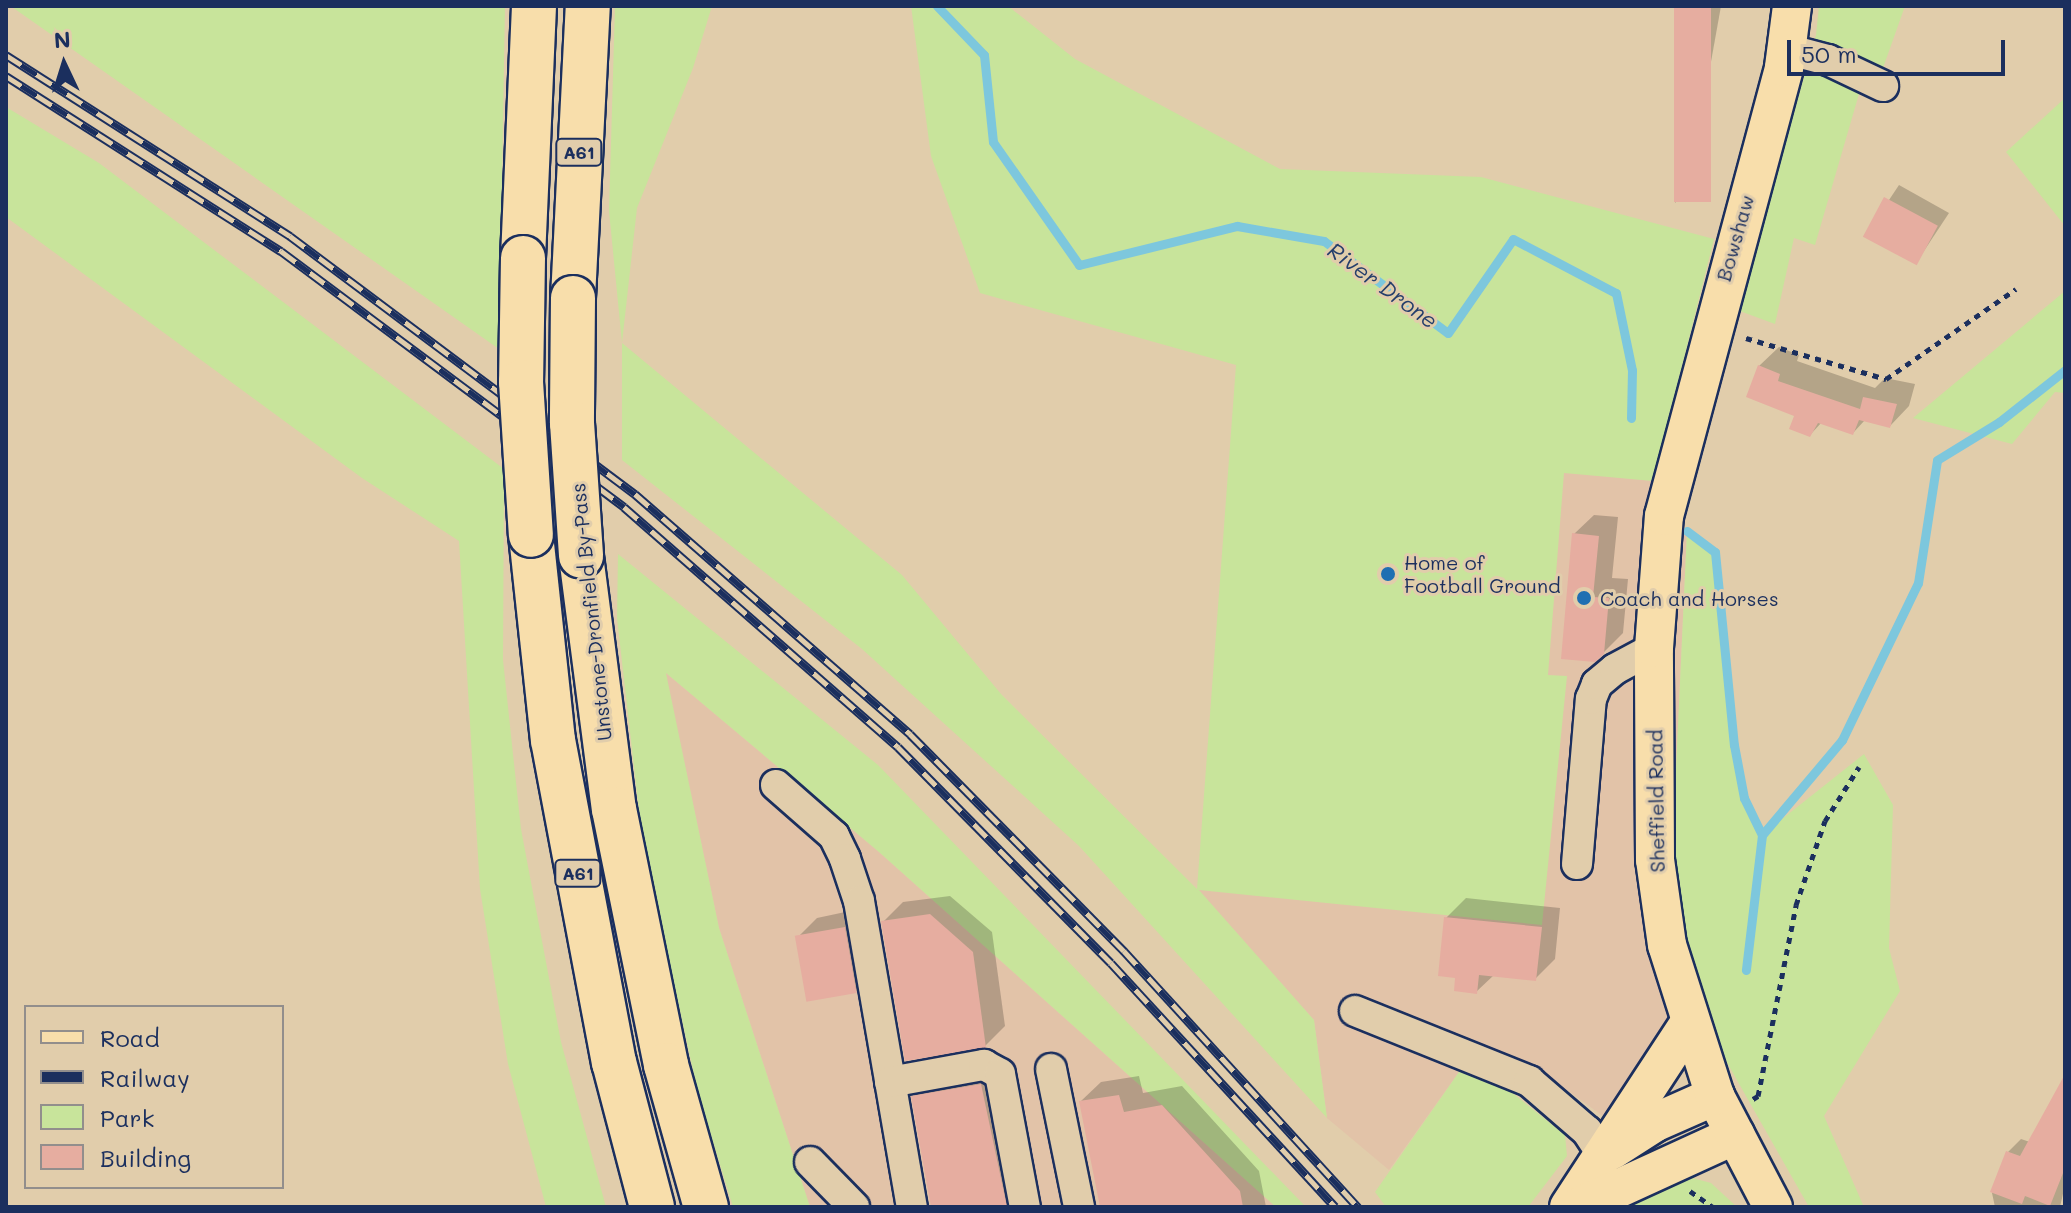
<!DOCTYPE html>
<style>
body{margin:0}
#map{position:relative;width:2071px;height:1213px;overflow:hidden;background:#e1cdab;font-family:Mali,sans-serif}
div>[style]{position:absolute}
.built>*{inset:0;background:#e2c3a8}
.green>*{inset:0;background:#c8e49b}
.shadow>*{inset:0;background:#0003}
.stream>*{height:9px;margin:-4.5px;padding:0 4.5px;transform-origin:4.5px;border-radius:4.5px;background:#7dc7dd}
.building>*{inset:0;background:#e6ada0;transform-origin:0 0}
.path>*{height:5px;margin-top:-2.5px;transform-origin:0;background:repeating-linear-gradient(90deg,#1b2f5e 0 6px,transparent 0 12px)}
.roads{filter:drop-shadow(2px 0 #1b2f5e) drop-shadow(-2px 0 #1b2f5e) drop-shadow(0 2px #1b2f5e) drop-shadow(0 -2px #1b2f5e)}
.minor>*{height:30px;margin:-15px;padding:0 15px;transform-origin:15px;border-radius:15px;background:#e1cdab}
.major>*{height:38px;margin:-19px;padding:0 19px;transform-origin:19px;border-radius:19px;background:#f8deab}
.highway>*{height:44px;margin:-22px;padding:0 22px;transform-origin:22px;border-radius:22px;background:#f8deab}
.rail>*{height:9px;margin-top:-4.5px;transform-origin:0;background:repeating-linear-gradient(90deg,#e1cdab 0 18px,#1b2f5e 0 36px);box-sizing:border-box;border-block:2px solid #1b2f5e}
.bridges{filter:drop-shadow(2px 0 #1b2f5e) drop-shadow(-2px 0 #1b2f5e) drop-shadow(0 2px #1b2f5e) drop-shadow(0 -2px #1b2f5e)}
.highway-bridge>*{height:44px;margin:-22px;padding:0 22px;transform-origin:22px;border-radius:22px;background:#f8deab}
.dots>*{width:22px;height:22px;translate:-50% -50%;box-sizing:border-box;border:4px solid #e1cdab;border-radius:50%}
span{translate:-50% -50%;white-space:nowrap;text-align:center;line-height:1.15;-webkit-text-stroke:6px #e1cdab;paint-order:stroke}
.shield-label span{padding:2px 6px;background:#e1cdab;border:2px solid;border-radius:6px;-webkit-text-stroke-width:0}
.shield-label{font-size:18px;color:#1b2f5e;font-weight:700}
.street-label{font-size:20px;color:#1b2f5e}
.poi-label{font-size:20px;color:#1b2f5e}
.left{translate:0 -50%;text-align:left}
.water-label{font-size:22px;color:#253e6b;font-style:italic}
.frame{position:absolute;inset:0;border:8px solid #1b2f5e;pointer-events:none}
.legend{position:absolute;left:24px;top:1005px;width:260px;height:184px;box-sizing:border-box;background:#e1cdab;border:2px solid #928e8c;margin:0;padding:10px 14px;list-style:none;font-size:24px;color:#1b2f5e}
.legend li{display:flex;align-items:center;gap:16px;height:40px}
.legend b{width:40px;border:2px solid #928e8c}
.north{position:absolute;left:24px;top:24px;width:80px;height:80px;-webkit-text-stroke:6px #e1cdab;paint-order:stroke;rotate:356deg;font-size:22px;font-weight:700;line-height:32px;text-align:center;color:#1b2f5e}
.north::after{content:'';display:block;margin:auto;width:28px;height:36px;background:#1b2f5e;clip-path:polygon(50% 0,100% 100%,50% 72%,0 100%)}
.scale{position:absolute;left:1787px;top:40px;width:218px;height:36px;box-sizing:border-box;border:4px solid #1b2f5e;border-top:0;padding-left:10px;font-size:24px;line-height:28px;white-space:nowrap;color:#1b2f5e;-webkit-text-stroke:6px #e1cdab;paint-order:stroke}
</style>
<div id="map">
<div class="built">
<i style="clip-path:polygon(1565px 472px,1653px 481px,1687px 531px,1672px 855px,1704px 1022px,1614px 1124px,1539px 1070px,1459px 1072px,1389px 1170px,1327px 1118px,1314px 1020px,1198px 890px)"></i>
<i style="clip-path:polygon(665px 672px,879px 852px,1276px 1207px,810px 1207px,719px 928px)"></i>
</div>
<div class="green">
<i style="clip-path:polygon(10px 6px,505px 6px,499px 349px,12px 7px)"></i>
<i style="clip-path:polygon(615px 6px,712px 6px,693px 68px,637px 208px,622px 343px,902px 575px,1001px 694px,1197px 889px,1236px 365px,980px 293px,931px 156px,911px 6px,1008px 6px,1075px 59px,1280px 169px,1481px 177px,1714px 239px,1653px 481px,1564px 473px,1548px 675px,1567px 676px,1542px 925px,1199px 890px,1314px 1020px,1327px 1118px,1079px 846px,862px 649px,622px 460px,622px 343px,609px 211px)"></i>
<i style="clip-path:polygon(1819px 6px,1905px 6px,1883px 68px,1868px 63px,1815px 245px,1794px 238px,1775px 324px,1737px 310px,1816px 35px)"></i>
<i style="clip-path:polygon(2065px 98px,2065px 226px,2006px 152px)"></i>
<i style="clip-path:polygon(6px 107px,99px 163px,504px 469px,503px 660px,521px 829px,561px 1042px,606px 1207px,546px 1207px,508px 1064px,480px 889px,459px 541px,362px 478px,6px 217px)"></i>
<i style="clip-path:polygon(2065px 291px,2065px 393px,2055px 392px,2012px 444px,1913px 418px)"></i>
<i style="clip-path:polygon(1687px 531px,1715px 552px,1744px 797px,1762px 835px,1864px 754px,1893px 805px,1889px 948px,1900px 991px,1824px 1116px,1864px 1207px,1809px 1207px,1704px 1022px,1686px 961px,1672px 855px)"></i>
<i style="clip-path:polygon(618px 554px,878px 765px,1306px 1207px,1276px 1207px,879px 852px,666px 673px,719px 928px,810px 1207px,733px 1207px,698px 1093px,642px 837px,617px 618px)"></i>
<i style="clip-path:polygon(1485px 1071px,1565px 1135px,1567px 1156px,1528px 1207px,1386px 1207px,1375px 1192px,1459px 1072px)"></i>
<i style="clip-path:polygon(1681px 1175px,1711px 1183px,1737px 1207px,1607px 1207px)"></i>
</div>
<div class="shadow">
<i style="clip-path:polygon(1676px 6px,1721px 6px,1688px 190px,1675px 203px)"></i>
<i style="clip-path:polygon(1899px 185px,1949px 213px,1916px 263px,1865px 236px)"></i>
<i style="clip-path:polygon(1779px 347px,1799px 355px,1797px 361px,1875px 388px,1885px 378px,1915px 384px,1909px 406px,1890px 426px,1865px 420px,1853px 433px,1822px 422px,1810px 435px,1759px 366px)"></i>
<i style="clip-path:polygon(1594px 515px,1618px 517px,1612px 578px,1628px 579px,1623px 633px,1603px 653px,1574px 534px)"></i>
<i style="clip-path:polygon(950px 896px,992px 932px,1005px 1026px,985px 1046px,883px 922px,903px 902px)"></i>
<i style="clip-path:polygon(1466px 898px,1560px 908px,1555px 959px,1535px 979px,1494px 975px,1476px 992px,1457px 976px,1446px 918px)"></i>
<i style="clip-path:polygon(864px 908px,875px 972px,856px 992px,797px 938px,817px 918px)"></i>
<i style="clip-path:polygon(1000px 1065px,1031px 1200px,1044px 1207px,933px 1207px,913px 1097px,933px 1077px)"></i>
<i style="clip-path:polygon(1139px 1076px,1143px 1093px,1182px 1086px,1259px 1171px,1266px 1207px,1102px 1207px,1081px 1101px,1101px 1082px)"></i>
<i style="clip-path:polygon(2065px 1080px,2065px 1185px,2060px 1207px,1995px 1207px,1992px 1193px,2008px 1152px,2021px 1139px,2030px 1142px)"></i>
</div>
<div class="stream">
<i style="left:937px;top:6px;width:68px;rotate:46.2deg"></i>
<i style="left:984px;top:55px;width:87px;rotate:84.1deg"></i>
<i style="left:993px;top:142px;width:150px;rotate:55deg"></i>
<i style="left:1079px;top:265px;width:163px;rotate:-13.9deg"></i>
<i style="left:1237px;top:226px;width:88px;rotate:9.8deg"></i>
<i style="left:1324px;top:241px;width:154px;rotate:36.6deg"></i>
<i style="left:1448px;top:333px;width:114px;rotate:-55.3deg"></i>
<i style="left:1513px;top:239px;width:116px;rotate:27.7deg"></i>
<i style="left:1616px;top:293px;width:79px;rotate:78.3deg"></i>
<i style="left:1632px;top:370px;width:48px;rotate:91.2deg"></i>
<i style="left:1687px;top:531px;width:35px;rotate:37deg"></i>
<i style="left:1715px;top:552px;width:194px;rotate:84.4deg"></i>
<i style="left:1734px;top:745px;width:54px;rotate:79.3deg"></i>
<i style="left:1744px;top:798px;width:41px;rotate:64.1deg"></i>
<i style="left:1762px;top:835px;width:136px;rotate:96.8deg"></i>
<i style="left:1762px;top:835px;width:124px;rotate:-49.9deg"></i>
<i style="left:1842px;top:740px;width:174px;rotate:-64.2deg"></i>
<i style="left:1918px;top:583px;width:124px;rotate:-81.2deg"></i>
<i style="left:1937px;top:460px;width:73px;rotate:-31.5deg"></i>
<i style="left:1999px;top:422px;width:84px;rotate:-38.2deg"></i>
</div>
<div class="building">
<i style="left:1674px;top:6px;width:37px;height:196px"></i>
<i style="left:1884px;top:197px;width:61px;height:45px;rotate:28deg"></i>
<i style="clip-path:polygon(1758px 365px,1780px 374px,1778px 381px,1860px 409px,1863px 397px,1897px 404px,1890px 428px,1859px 420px,1853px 435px,1818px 423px,1810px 437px,1789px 429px,1794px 416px,1746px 397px)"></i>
<i style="clip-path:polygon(1572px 533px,1599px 536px,1593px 597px,1609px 598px,1604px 654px,1595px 662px,1561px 659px)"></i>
<i style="clip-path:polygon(930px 914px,973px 952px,986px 1048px,905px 1061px,881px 921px)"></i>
<i style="clip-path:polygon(1444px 917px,1542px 927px,1536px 981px,1479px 975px,1477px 994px,1454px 991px,1455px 978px,1438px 976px)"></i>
<i style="left:845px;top:927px;width:67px;height:51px;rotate:80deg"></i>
<i style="clip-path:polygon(2065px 1074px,2065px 1168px,2050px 1206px,2025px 1196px,2022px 1204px,1990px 1192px,2006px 1151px,2020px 1156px)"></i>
<i style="clip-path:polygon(981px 1084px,1007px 1207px,931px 1207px,911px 1096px)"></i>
<i style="clip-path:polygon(1119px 1095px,1124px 1112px,1162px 1105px,1240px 1191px,1243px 1207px,1100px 1207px,1079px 1101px)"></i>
</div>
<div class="path">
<i style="left:1746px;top:338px;width:146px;rotate:16.3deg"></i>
<i style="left:1886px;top:379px;width:158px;rotate:-34.7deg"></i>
<i style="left:1753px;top:1099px;width:6px;rotate:-31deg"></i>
<i style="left:1758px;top:1096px;width:195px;rotate:-78.7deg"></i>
<i style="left:1796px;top:905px;width:89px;rotate:-71deg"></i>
<i style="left:1825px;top:821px;width:64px;rotate:-57.8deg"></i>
<i style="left:1690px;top:1191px;width:28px;rotate:35deg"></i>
</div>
<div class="roads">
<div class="minor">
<i style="left:1786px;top:49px;width:43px;rotate:14.7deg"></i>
<i style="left:1828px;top:60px;width:61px;rotate:25.3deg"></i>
<i style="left:776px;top:785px;width:77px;rotate:41.3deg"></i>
<i style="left:834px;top:836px;width:25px;rotate:64deg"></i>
<i style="left:845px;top:859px;width:44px;rotate:71.6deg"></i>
<i style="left:859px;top:901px;width:311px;rotate:80.2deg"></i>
<i style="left:1577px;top:864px;width:166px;rotate:-85.2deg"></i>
<i style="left:1591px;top:699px;width:16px;rotate:-68deg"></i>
<i style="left:1597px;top:684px;width:23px;rotate:-40deg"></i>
<i style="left:1615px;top:669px;width:44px;rotate:-28.3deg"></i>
<i style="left:1355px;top:1011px;width:188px;rotate:21.9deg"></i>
<i style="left:1529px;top:1081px;width:77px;rotate:40.8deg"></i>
<i style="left:1587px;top:1131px;width:30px;rotate:57deg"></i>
<i style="left:1051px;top:1069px;width:141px;rotate:78.5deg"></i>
<i style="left:890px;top:1082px;width:96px;rotate:-10.3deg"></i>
<i style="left:984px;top:1065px;width:18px;rotate:29deg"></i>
<i style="left:1000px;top:1074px;width:135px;rotate:79.4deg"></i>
<i style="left:810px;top:1162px;width:63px;rotate:45.6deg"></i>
</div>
<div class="major">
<i style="left:1612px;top:1150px;width:50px;rotate:-32.7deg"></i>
<i style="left:1654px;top:1123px;width:67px;rotate:-23.9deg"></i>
<i style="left:1569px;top:1207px;width:221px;rotate:-56.8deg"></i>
<i style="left:1578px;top:1207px;width:173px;rotate:-24.6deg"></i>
<i style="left:1773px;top:1207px;width:125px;rotate:-117.6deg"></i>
<i style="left:1715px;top:1096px;width:158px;rotate:-107.6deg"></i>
<i style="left:1667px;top:945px;width:86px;rotate:-98deg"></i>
<i style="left:1655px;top:860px;width:212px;rotate:-90.3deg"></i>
<i style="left:1654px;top:648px;width:132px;rotate:-85.7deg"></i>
<i style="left:1664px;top:516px;width:465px;rotate:-75deg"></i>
<i style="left:1784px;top:67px;width:62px;rotate:-82.5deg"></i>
</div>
<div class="highway">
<i style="left:523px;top:258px;width:252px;rotate:-87.5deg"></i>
<i style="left:573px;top:298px;width:292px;rotate:-87.1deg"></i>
<i style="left:531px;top:535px;width:206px;rotate:83.9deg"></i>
<i style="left:553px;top:740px;width:328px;rotate:79.3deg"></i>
<i style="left:614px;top:1062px;width:150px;rotate:75.3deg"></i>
<i style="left:581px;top:556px;width:255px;rotate:82.6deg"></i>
<i style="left:614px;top:809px;width:261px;rotate:78.5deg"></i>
<i style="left:666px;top:1065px;width:148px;rotate:74.3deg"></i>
</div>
</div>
<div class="rail">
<i style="left:6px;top:55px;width:337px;rotate:32.5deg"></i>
<i style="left:290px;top:236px;width:431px;rotate:36.8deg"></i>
<i style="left:635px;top:494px;width:365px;rotate:41.1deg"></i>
<i style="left:910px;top:734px;width:305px;rotate:45.4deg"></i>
<i style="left:1124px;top:951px;width:347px;rotate:47.6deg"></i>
<i style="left:6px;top:76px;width:326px;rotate:32.5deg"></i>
<i style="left:281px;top:251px;width:428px;rotate:36.7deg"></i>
<i style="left:624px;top:507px;width:364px;rotate:41.2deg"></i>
<i style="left:898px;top:747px;width:303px;rotate:45.4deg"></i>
<i style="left:1111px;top:963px;width:331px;rotate:47.4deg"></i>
</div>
<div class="bridges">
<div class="highway-bridge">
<i style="left:523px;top:258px;width:124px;rotate:90.9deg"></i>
<i style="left:521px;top:382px;width:153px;rotate:86.3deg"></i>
<i style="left:573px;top:298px;width:125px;rotate:90.5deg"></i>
<i style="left:572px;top:423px;width:133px;rotate:86.1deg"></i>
</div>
</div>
<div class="dots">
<i style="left:1388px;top:574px;background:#1f6fb2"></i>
<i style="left:1584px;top:598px;background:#1f6fb2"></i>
</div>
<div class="shield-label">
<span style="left:579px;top:152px">A61</span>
<span style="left:578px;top:873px">A61</span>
</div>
<div class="street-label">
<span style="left:1735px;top:238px;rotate:-74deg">Bowshaw</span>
<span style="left:591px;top:612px;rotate:-96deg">Unstone-Dronfield By-Pass</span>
<span style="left:1656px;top:801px;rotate:-91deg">Sheffield Road</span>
</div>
<div class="poi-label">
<span class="left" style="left:1404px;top:574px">Home of<br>Football Ground</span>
<span class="left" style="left:1600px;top:598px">Coach and Horses</span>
</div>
<div class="water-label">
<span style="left:1383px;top:285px;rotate:36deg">River Drone</span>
</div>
<div class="frame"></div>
<ul class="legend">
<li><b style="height:10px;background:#f8deab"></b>Road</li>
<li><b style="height:10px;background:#1b2f5e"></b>Railway</li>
<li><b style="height:22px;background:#c8e49b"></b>Park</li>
<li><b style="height:22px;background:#e6ada0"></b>Building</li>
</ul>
<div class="north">N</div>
<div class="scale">50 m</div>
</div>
